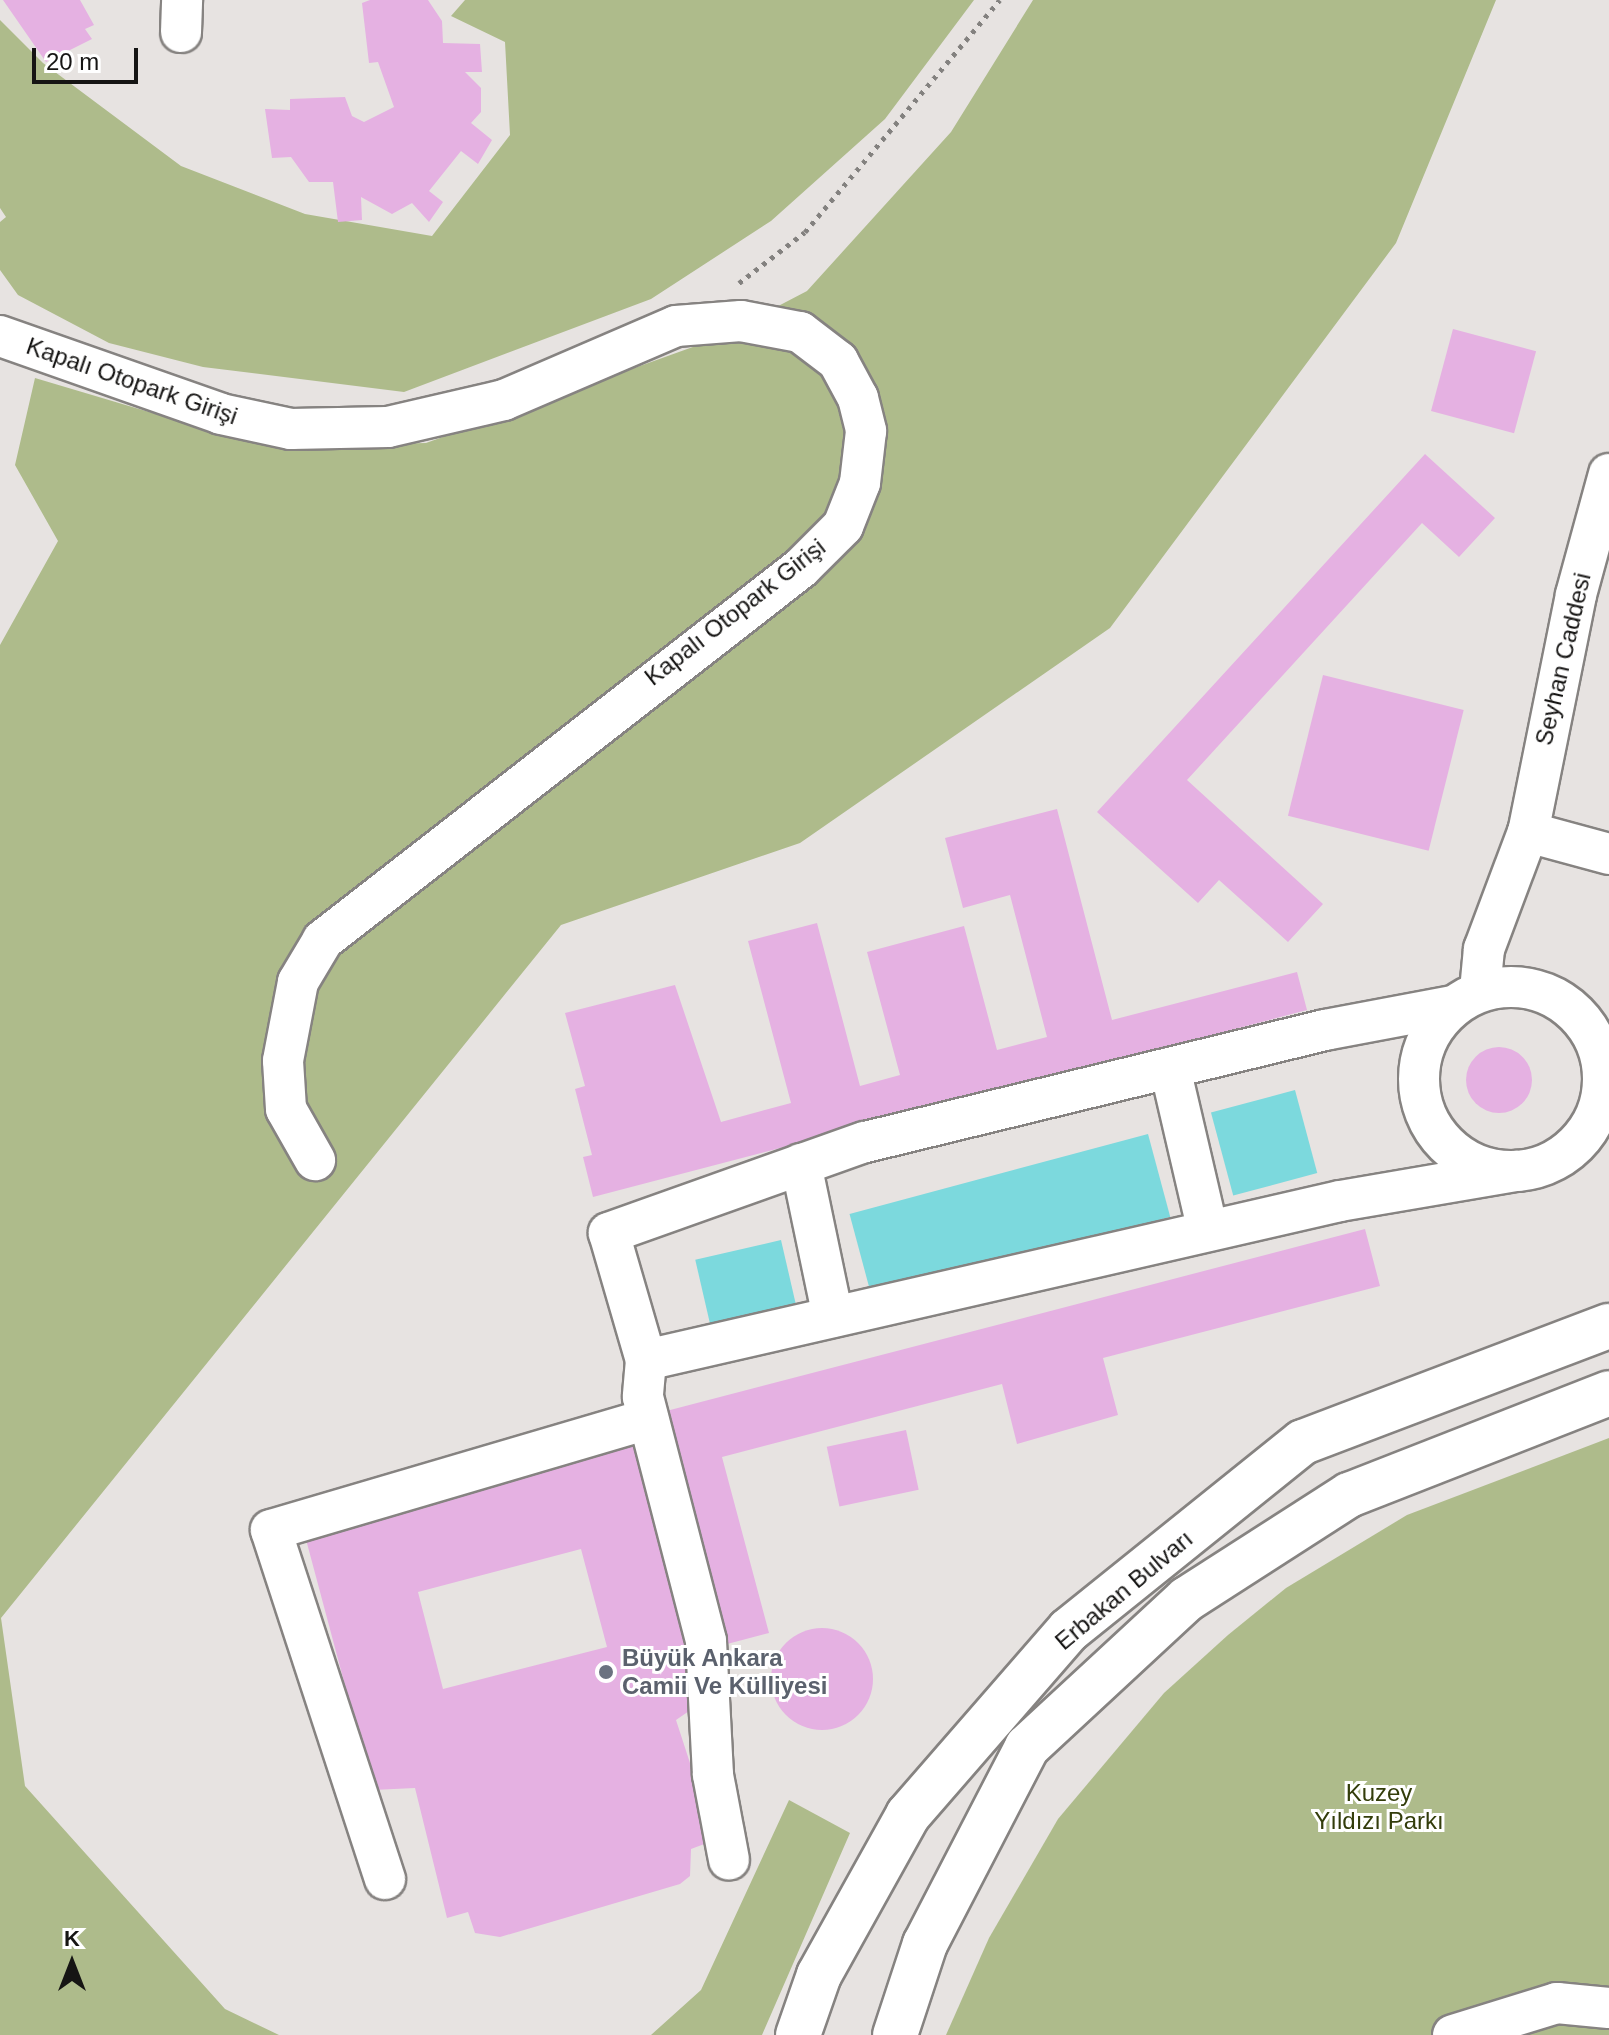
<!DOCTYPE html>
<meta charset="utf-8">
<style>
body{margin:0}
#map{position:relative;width:1609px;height:2035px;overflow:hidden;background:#e7e3e1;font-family:Arial,sans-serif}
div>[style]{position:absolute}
.green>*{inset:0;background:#aebb8b}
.water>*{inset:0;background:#7cd9dd;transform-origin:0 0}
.building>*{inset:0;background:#e5b1e2;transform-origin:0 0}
.round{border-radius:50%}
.path>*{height:5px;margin-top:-2.5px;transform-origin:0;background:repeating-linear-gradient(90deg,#83817f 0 4px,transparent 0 10px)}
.roads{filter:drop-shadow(2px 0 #868381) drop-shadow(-2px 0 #868381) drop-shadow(0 2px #868381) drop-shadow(0 -2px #868381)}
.minor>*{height:40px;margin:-20px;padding:0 20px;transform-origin:20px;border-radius:20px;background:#fff}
.minor>.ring{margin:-20px;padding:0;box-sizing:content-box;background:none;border:40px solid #fff;border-radius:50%}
.highway>*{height:44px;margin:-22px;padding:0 22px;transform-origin:22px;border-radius:22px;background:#fff}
.dots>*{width:22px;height:22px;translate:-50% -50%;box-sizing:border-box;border:4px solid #fff;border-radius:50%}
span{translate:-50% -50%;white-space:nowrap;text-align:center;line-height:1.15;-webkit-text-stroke:6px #fff;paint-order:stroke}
.street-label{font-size:24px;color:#161514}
.worship-label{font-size:24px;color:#5b616d;font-weight:700}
.left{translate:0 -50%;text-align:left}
.park-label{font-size:24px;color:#333d0b}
.north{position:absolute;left:32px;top:1923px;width:80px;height:80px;-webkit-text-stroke:6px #fff;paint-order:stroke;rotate:0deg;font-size:22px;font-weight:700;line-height:32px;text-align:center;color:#161514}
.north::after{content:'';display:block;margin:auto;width:28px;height:36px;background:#161514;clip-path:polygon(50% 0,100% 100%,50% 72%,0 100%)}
.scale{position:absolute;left:32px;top:48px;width:106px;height:36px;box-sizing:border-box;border:4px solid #161514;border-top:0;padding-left:10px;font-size:24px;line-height:28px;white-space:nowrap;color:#161514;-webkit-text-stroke:6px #fff;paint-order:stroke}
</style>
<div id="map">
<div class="green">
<i style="clip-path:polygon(465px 0,974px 0,885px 119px,771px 221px,651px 299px,404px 392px,203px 367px,109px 343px,18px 295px,0 270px,0 222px,6px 217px,0 208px,0 20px,43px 63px,181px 166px,305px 214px,432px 236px,510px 135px,505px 42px,451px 16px)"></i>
<i style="clip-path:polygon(1033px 0,1496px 0,1396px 243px,1110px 628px,800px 843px,561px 925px,1px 1618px,25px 1786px,225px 2009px,279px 2035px,0 2035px,0 645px,58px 541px,15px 465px,35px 378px,233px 437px,300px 446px,426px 443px,715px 339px,807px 291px,951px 132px)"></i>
<i style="clip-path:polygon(1609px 1438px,1609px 2035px,946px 2035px,989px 1938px,1058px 1819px,1164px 1693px,1228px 1635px,1286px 1588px,1407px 1515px)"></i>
<i style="clip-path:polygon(789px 1800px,850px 1833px,762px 2035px,651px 2035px,701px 1990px)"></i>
</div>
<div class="water">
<i style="left:1295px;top:1090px;width:86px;height:87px;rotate:75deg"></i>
<i style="left:1148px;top:1134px;width:86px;height:309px;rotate:75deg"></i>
<i style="left:781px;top:1240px;width:80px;height:88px;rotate:77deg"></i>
</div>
<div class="building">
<i style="clip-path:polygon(3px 0,80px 0,94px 25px,85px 29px,92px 39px,46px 62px)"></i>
<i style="clip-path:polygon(370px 0,428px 0,442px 21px,443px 43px,480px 44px,482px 72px,465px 72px,481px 88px,481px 112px,471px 123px,492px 140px,478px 164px,461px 151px,429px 191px,443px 202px,429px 222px,412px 203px,392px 214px,361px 197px,362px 220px,338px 222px,333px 182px,309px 182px,291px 157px,272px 158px,265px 109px,290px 110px,290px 99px,345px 97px,352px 116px,364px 122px,394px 107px,378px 62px,369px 63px,362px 3px)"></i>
<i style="left:1453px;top:329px;width:86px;height:85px;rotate:15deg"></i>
<i style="clip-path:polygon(1425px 454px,1495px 518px,1459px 557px,1422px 523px,1187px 780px,1323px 904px,1288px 942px,1219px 880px,1198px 903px,1097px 812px)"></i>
<i style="left:1323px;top:675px;width:145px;height:145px;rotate:14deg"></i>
<i style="clip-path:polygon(1057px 809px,1112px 1020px,1297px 972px,1307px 1010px,593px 1197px,583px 1157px,592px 1155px,575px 1089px,585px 1086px,565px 1013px,675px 985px,721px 1122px,791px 1103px,748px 941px,817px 923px,860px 1086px,900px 1075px,867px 952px,964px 926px,997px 1050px,1047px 1037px,1010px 895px,963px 908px,945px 838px)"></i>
<i class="round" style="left:1466px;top:1047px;width:66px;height:66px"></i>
<i style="clip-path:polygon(1365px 1229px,1380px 1286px,1103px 1358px,1118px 1415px,1017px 1444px,1002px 1384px,722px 1457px,769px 1633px,712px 1648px,651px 1415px)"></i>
<i style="left:906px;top:1430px;width:61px;height:81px;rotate:78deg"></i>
<i style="clip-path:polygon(evenodd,631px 1436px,705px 1700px,676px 1720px,715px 1840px,691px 1849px,690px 1876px,680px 1884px,500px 1937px,475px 1933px,468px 1912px,447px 1918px,415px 1788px,373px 1790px,304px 1532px,631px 1436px,581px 1549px,607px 1647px,443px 1689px,418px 1592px,581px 1549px)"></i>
<i class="round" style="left:771px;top:1628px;width:102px;height:102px"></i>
</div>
<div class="path">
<i style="left:739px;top:283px;width:83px;rotate:-37.7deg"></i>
<i style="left:805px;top:232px;width:303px;rotate:-50deg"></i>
</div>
<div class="roads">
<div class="minor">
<i style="left:181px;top:32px;width:32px;rotate:-88deg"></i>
<i style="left:0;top:336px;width:234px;rotate:19.4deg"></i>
<i style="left:221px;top:414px;width:72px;rotate:12.1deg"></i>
<i style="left:291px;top:429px;width:97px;rotate:-1.2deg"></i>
<i style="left:388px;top:427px;width:119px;rotate:-13.1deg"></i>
<i style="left:504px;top:400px;width:187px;rotate:-23.3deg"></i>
<i style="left:676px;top:326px;width:65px;rotate:-4.4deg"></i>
<i style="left:741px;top:321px;width:60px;rotate:10.6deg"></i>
<i style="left:800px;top:332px;width:48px;rotate:37.3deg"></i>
<i style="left:838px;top:361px;width:42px;rotate:61.6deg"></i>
<i style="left:858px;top:398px;width:34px;rotate:76deg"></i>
<i style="left:866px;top:431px;width:52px;rotate:96.6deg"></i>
<i style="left:860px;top:483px;width:46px;rotate:111.6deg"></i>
<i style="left:843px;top:526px;width:59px;rotate:135deg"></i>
<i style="left:801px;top:568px;width:606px;rotate:142.11deg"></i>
<i style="left:323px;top:940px;width:49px;rotate:120.8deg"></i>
<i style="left:298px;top:982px;width:80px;rotate:100.8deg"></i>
<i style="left:283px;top:1061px;width:48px;rotate:86.4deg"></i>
<i style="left:286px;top:1109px;width:59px;rotate:60.4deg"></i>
<i style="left:1609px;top:474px;width:125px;rotate:105.3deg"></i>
<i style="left:1576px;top:595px;width:242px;rotate:101.4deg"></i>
<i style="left:1528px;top:832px;width:84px;rotate:15.2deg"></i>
<i class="ring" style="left:1419px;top:987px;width:144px;height:144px"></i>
<i style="left:1480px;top:991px;width:42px;rotate:-84.6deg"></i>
<i style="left:1484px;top:949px;width:125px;rotate:-69.4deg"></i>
<i style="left:1452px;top:1006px;width:129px;rotate:169.3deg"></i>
<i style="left:1325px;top:1030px;width:474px;rotate:166.3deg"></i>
<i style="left:864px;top:1142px;width:271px;rotate:160.4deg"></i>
<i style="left:609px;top:1233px;width:132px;rotate:73.8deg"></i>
<i style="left:646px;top:1360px;width:712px;rotate:-12.9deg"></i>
<i style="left:1340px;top:1201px;width:179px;rotate:-9.7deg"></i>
<i style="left:1170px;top:1068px;width:167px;rotate:76.9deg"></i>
<i style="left:801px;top:1164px;width:156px;rotate:78.2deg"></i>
<i style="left:646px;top:1360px;width:37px;rotate:95deg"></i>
<i style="left:643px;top:1397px;width:252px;rotate:75.5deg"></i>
<i style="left:706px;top:1641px;width:134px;rotate:87deg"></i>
<i style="left:713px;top:1775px;width:86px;rotate:79.3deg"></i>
<i style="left:385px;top:1879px;width:367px;rotate:-108.1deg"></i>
<i style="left:271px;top:1530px;width:393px;rotate:-16.4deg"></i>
<i style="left:1453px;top:2035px;width:109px;rotate:-17.1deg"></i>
<i style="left:1557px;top:2003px;width:52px;rotate:5.5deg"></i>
</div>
<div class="highway">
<i style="left:798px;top:2035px;width:64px;rotate:-70.7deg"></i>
<i style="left:819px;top:1975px;width:183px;rotate:-60.9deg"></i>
<i style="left:908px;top:1815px;width:245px;rotate:-49deg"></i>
<i style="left:1069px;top:1630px;width:300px;rotate:-38.8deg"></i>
<i style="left:1303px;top:1442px;width:327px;rotate:-20.8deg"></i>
<i style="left:895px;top:2035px;width:96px;rotate:-71.8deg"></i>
<i style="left:925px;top:1944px;width:222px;rotate:-62.6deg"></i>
<i style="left:1027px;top:1747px;width:218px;rotate:-42.8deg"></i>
<i style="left:1187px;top:1599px;width:193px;rotate:-32.7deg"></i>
<i style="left:1349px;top:1495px;width:279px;rotate:-21.4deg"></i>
</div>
</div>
<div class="dots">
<i style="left:606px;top:1672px;background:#6b7280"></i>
</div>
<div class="street-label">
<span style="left:132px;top:381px;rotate:19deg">Kapalı Otopark Girişi</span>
<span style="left:735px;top:612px;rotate:-38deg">Kapalı Otopark Girişi</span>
<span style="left:1563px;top:659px;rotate:-77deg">Seyhan Caddesi</span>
<span style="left:1124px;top:1590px;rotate:-40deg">Erbakan Bulvarı</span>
</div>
<div class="worship-label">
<span class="left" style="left:622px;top:1672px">Büyük Ankara<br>Camii Ve Külliyesi</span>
</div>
<div class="park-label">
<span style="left:1379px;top:1807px">Kuzey<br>Yıldızı Parkı</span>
</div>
<div class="north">K</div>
<div class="scale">20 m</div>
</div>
